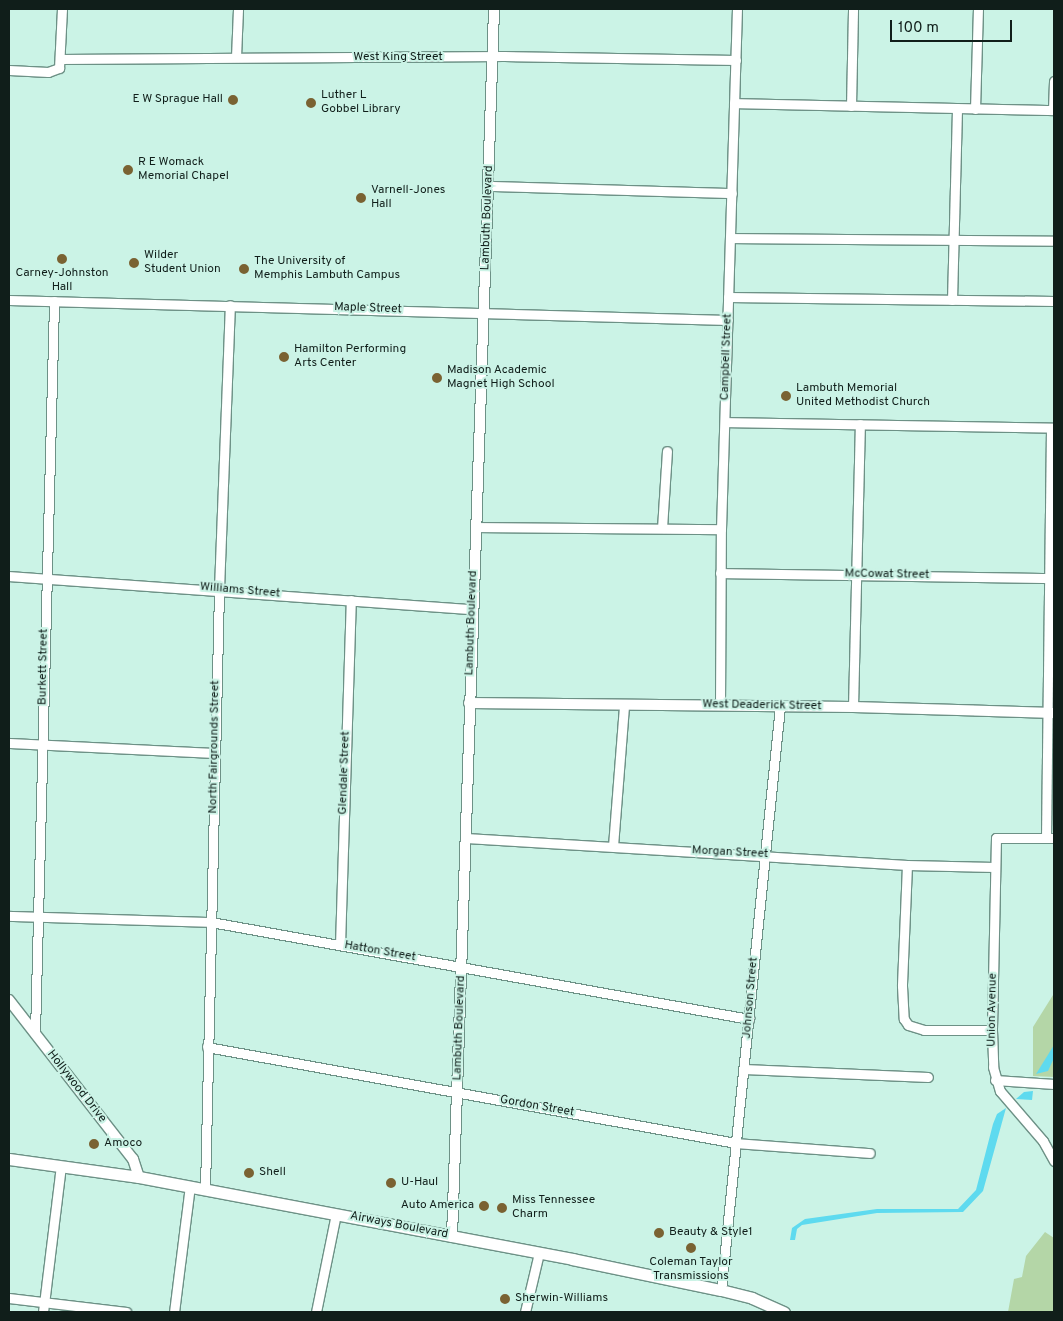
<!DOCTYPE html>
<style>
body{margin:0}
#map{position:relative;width:1063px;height:1321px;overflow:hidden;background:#cbf3e6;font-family:Overpass,sans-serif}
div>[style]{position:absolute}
.green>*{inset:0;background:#b4d6a7}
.water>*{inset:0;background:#5edaef}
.roads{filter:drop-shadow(1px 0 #6d9186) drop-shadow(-1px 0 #6d9186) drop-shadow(0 1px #6d9186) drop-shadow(0 -1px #6d9186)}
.minor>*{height:9px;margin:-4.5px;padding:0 4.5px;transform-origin:4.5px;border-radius:4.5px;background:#fff}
.tertiary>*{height:10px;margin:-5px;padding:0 5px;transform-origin:5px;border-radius:5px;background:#fff}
.secondary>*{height:11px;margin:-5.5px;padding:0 5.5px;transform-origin:5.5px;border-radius:5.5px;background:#fff}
.dots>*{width:14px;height:14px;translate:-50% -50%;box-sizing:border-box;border:2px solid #cbf3e6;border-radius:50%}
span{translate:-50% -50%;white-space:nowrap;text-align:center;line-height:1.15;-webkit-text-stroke:4px #cbf3e6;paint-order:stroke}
.street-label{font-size:12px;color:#101e1a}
.poi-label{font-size:12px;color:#101e1a}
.left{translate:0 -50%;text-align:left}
.right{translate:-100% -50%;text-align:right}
.frame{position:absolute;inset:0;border:10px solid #101e1a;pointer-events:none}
.scale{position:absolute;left:890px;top:20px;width:122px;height:22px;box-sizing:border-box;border:2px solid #101e1a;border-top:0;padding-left:6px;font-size:15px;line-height:18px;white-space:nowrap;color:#101e1a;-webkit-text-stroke:4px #cbf3e6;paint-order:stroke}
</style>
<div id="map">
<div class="green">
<i style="clip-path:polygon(1054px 979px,1054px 1077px,1033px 1076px,1033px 1027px,1053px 995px)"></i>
<i style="clip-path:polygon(1045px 1232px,1054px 1238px,1054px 1312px,1008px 1312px,1014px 1279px,1022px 1277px,1026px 1256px)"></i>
</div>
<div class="water">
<i style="clip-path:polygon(1054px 1045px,1054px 1058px,1048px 1071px,1036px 1074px)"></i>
<i style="clip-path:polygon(1033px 1091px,1032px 1100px,1016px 1099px,1024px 1092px)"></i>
<i style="clip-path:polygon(1006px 1108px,983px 1191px,963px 1212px,877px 1213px,802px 1225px,797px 1229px,795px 1240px,790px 1240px,792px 1228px,805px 1219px,877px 1209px,958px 1209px,976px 1190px,993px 1124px,997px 1114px)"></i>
</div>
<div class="roads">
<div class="minor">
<i style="left:236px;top:57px;width:48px;rotate:-87.6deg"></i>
<i style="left:60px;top:59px;width:444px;rotate:-0.4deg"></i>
<i style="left:504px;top:56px;width:232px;rotate:1deg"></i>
<i style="left:9px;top:70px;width:39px;rotate:3deg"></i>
<i style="left:48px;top:72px;width:12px;rotate:-20deg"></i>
<i style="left:59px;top:68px;width:59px;rotate:-87.1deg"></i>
<i style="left:734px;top:103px;width:320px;rotate:1.3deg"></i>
<i style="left:851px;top:106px;width:97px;rotate:-88.8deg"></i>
<i style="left:975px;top:109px;width:100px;rotate:-88.3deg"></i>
<i style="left:1053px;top:110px;width:29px;rotate:-88deg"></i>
<i style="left:489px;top:186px;width:243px;rotate:1.7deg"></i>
<i style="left:730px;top:238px;width:324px;rotate:0.5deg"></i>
<i style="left:728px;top:297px;width:326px;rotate:0.7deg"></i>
<i style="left:9px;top:300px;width:719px;rotate:1.59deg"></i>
<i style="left:952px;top:300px;width:192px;rotate:-88.5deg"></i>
<i style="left:725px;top:422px;width:329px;rotate:1deg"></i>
<i style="left:477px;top:527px;width:244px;rotate:0.5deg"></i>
<i style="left:662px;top:528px;width:77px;rotate:-86.3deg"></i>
<i style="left:720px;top:573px;width:334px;rotate:0.9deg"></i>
<i style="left:9px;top:576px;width:463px;rotate:4.1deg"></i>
<i style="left:720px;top:705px;width:176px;rotate:-89.7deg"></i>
<i style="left:721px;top:529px;width:520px;rotate:-88.24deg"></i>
<i style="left:853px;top:707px;width:283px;rotate:-88.6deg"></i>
<i style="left:9px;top:743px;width:206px;rotate:2.8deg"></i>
<i style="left:466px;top:838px;width:442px;rotate:3.5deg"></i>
<i style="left:907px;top:865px;width:88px;rotate:1.3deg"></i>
<i style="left:1046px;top:838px;width:410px;rotate:-89.3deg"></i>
<i style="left:1054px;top:838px;width:58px;rotate:180deg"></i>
<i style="left:996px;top:838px;width:192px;rotate:91.2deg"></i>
<i style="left:992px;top:1030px;width:37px;rotate:88deg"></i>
<i style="left:993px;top:1067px;width:25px;rotate:74deg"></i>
<i style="left:1000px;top:1091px;width:66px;rotate:49.3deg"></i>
<i style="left:1043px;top:1141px;width:23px;rotate:61deg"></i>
<i style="left:613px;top:846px;width:141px;rotate:-85.5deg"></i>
<i style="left:907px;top:865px;width:121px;rotate:92.4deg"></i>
<i style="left:902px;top:986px;width:33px;rotate:87deg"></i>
<i style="left:904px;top:1019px;width:7px;rotate:56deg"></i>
<i style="left:908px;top:1025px;width:17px;rotate:17deg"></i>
<i style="left:924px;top:1030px;width:68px"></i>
<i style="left:9px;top:916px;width:202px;rotate:1.7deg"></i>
<i style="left:211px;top:922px;width:547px;rotate:10.22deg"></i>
<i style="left:340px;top:945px;width:345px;rotate:-88.2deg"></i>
<i style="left:35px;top:1033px;width:732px;rotate:-88.51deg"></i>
<i style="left:207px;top:1047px;width:538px;rotate:10.29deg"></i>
<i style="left:736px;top:1143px;width:134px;rotate:4.3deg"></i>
<i style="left:744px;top:1069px;width:184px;rotate:2.5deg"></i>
<i style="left:995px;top:1080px;width:59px;rotate:3.9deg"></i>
<i style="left:205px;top:1189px;width:600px;rotate:-88.66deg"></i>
<i style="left:219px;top:589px;width:284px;rotate:-87.8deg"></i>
<i style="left:721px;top:1290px;width:587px;rotate:-84.23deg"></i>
<i style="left:9px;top:1298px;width:118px;rotate:6.8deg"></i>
<i style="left:43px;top:1312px;width:147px;rotate:-83deg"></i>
<i style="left:174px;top:1312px;width:127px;rotate:-82.8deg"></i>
<i style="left:316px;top:1312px;width:100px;rotate:-78.5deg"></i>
<i style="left:525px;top:1312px;width:61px;rotate:-76.7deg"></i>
</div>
<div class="tertiary">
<i style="left:469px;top:703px;width:384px;rotate:0.6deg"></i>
<i style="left:853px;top:707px;width:201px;rotate:1.7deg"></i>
<i style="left:9px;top:1000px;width:202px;rotate:52.1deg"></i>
<i style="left:133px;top:1159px;width:19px;rotate:72deg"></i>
<i style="left:452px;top:1237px;width:1229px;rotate:-88.04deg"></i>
</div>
<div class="secondary">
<i style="left:9px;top:1159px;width:131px;rotate:7.9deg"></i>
<i style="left:139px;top:1177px;width:441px;rotate:10.7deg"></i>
<i style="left:572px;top:1259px;width:152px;rotate:11.8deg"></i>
<i style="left:721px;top:1290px;width:32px;rotate:14deg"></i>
<i style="left:752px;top:1298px;width:35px;rotate:24deg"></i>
</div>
</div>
<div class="dots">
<i style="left:233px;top:100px;background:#7a6232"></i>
<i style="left:311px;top:103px;background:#7a6232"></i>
<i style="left:128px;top:170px;background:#7a6232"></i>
<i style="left:361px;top:198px;background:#7a6232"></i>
<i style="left:62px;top:259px;background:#7a6232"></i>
<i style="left:134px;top:263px;background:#7a6232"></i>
<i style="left:244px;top:269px;background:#7a6232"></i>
<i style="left:284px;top:357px;background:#7a6232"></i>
<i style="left:437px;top:378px;background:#7a6232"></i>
<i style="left:786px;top:396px;background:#7a6232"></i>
<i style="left:94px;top:1144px;background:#7a6232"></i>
<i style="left:249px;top:1173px;background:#7a6232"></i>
<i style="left:391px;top:1183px;background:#7a6232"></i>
<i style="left:484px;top:1206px;background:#7a6232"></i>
<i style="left:502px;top:1208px;background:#7a6232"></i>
<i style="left:659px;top:1233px;background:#7a6232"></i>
<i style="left:691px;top:1248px;background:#7a6232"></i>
<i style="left:505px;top:1299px;background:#7a6232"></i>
</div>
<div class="street-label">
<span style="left:398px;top:58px">West King Street</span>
<span style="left:488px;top:218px;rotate:-88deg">Lambuth Boulevard</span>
<span style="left:368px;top:309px;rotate:2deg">Maple Street</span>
<span style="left:727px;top:357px;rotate:-88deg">Campbell Street</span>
<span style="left:887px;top:575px;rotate:1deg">McCowat Street</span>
<span style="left:240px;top:591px;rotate:5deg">Williams Street</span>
<span style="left:472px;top:623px;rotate:-88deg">Lambuth Boulevard</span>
<span style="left:44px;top:667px;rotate:-89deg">Burkett Street</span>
<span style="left:762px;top:706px;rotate:1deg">West Deaderick Street</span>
<span style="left:215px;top:747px;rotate:-89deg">North Fairgrounds Street</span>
<span style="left:345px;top:773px;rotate:-88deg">Glendale Street</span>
<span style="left:730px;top:853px;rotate:3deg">Morgan Street</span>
<span style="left:380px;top:952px;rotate:10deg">Hatton Street</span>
<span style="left:751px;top:998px;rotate:-85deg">Johnson Street</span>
<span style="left:993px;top:1010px;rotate:-89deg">Union Avenue</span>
<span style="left:460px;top:1028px;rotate:-88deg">Lambuth Boulevard</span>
<span style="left:76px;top:1087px;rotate:52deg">Hollywood Drive</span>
<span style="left:537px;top:1107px;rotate:10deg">Gordon Street</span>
<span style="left:399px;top:1226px;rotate:11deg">Airways Boulevard</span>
</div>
<div class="poi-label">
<span class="left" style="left:321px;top:103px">Luther L<br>Gobbel Library</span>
<span class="right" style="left:223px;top:100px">E W Sprague Hall</span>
<span class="left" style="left:138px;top:170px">R E Womack<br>Memorial Chapel</span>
<span class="left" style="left:371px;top:198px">Varnell-Jones<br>Hall</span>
<span class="left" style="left:144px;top:263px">Wilder<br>Student Union</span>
<span class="left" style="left:254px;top:269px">The University of<br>Memphis Lambuth Campus</span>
<span style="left:62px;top:281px">Carney-Johnston<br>Hall</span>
<span class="left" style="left:294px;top:357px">Hamilton Performing<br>Arts Center</span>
<span class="left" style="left:447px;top:378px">Madison Academic<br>Magnet High School</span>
<span class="left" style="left:796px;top:396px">Lambuth Memorial<br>United Methodist Church</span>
<span class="left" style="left:104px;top:1144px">Amoco</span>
<span class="left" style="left:259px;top:1173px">Shell</span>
<span class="left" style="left:401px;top:1183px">U-Haul</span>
<span class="left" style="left:512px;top:1208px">Miss Tennessee<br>Charm</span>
<span class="right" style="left:474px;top:1206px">Auto America</span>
<span class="left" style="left:669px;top:1233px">Beauty &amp; Style1</span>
<span style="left:691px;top:1270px">Coleman Taylor<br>Transmissions</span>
<span class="left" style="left:515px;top:1299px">Sherwin-Williams</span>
</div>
<div class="frame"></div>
<div class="scale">100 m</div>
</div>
